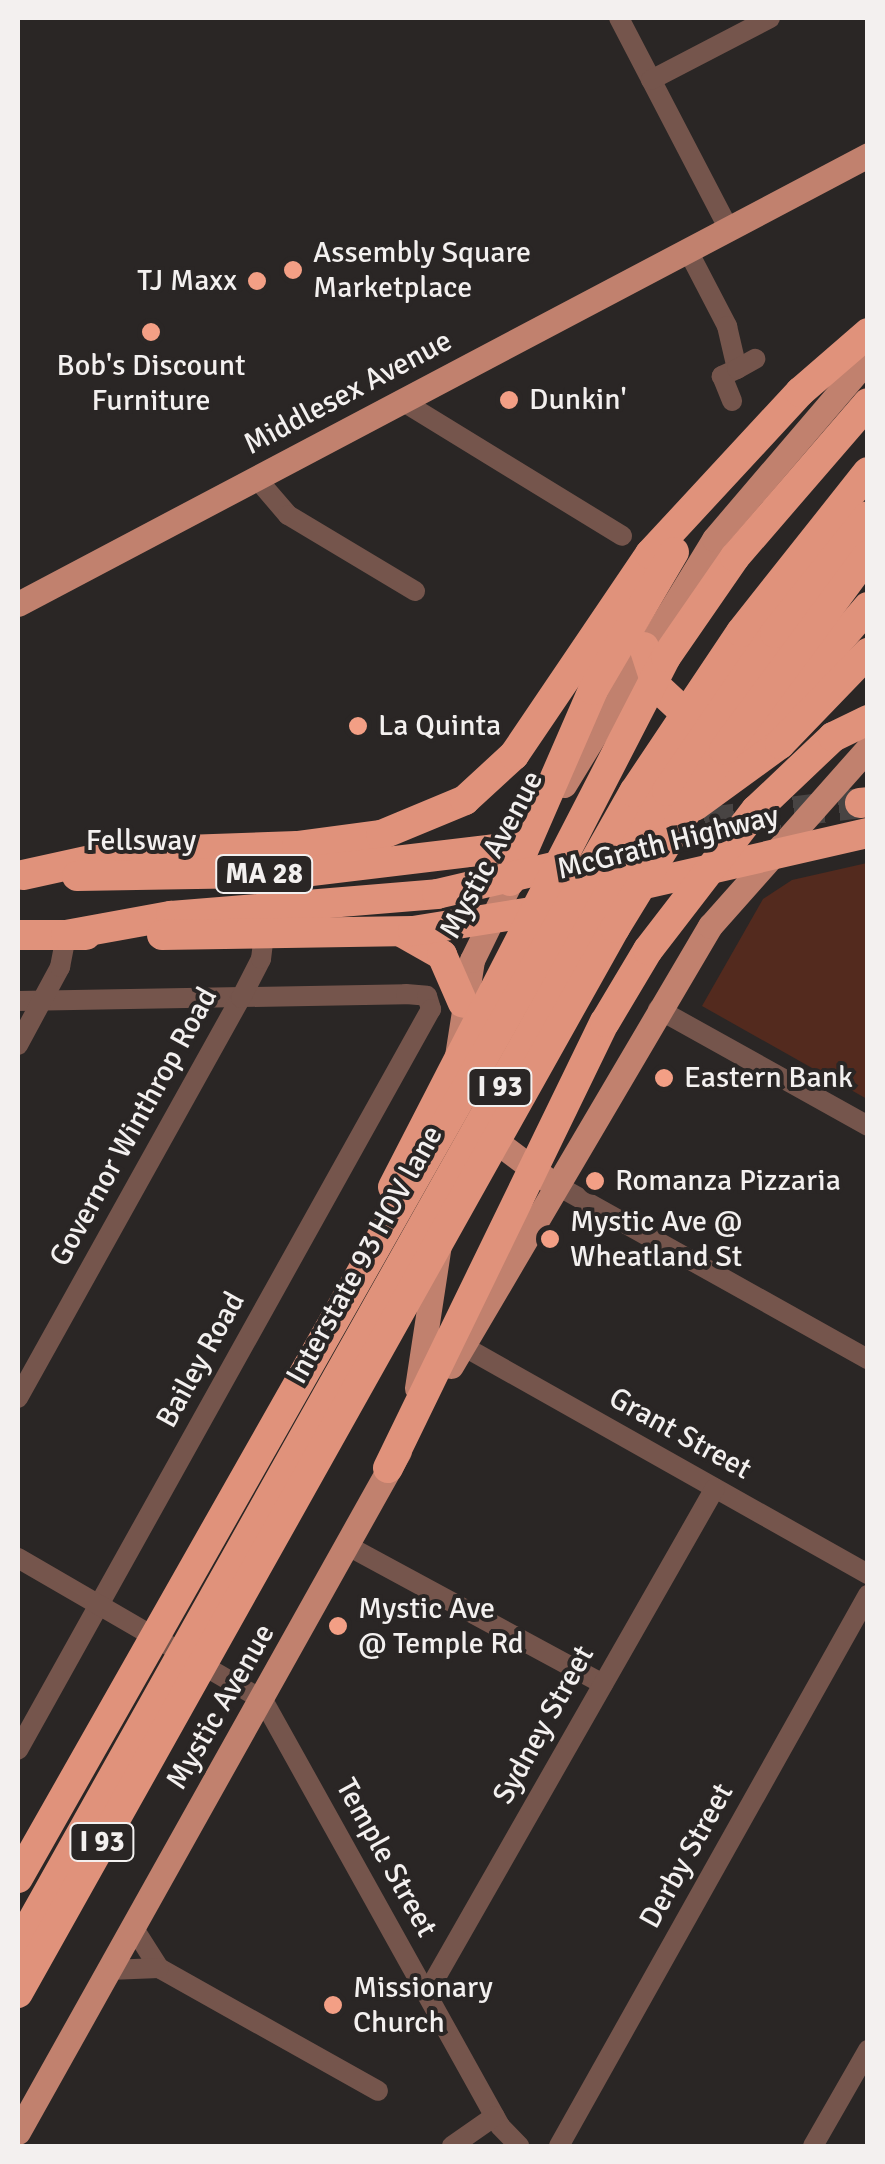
<!DOCTYPE html>
<style>
body{margin:0}
#map{position:relative;width:885px;height:2164px;overflow:hidden;background:#2a2625;font-family:Signika,sans-serif}
div>[style]{position:absolute}
.green>*{inset:0;background:#532a1e}
.highway-tunnel>*{height:30px;margin-top:-15px;transform-origin:0;background:repeating-linear-gradient(90deg,#484443 0 30px,transparent 0 45px)}
.minor>*{height:20px;margin:-10px;padding:0 10px;transform-origin:10px;border-radius:10px;background:#75554c}
.major>*{height:25px;margin:-12.5px;padding:0 12.5px;transform-origin:12.5px;border-radius:12.5px;background:#c1816e}
.highway>*{height:30px;margin:-15px;padding:0 15px;transform-origin:15px;border-radius:15px;background:#e0927b}
.dots>*{width:28px;height:28px;translate:-50% -50%;box-sizing:border-box;border:5px solid #2a2625;border-radius:50%}
span{translate:-50% -50%;white-space:nowrap;text-align:center;line-height:1.15;-webkit-text-stroke:8px #2a2625;paint-order:stroke}
.shield-label span{padding:2px 8px;background:#2a2625;border:2px solid;border-radius:8px;-webkit-text-stroke-width:0}
.shield-label{font-size:28px;color:#f3f0ef;font-weight:700}
.poi-label{font-size:30px;color:#f3f0ef}
.left{translate:0 -50%;text-align:left}
.right{translate:-100% -50%;text-align:right}
.street-label{font-size:30px;color:#f3f0ef}
.frame{position:absolute;inset:0;border:20px solid #f3f0ef;pointer-events:none}
</style>
<div id="map">
<div class="green">
<i style="clip-path:polygon(867px 863px,868px 863px,867px 1099px,702px 1006px,763px 899px,792px 880px)"></i>
</div>
<div class="highway-tunnel">
<i style="left:660px;top:828px;width:202px;rotate:-7.1deg"></i>
</div>
<div class="minor">
<i style="left:619px;top:18px;width:238px;rotate:62.5deg"></i>
<i style="left:651px;top:80px;width:134px;rotate:-27.5deg"></i>
<i style="left:688px;top:251px;width:85px;rotate:62.5deg"></i>
<i style="left:727px;top:326px;width:44px;rotate:76.9deg"></i>
<i style="left:737px;top:369px;width:17px;rotate:155deg"></i>
<i style="left:722px;top:376px;width:27px;rotate:68deg"></i>
<i style="left:737px;top:369px;width:21px;rotate:-29deg"></i>
<i style="left:402px;top:401px;width:258px;rotate:31.5deg"></i>
<i style="left:257px;top:479px;width:48px;rotate:49.3deg"></i>
<i style="left:288px;top:515px;width:148px;rotate:30.9deg"></i>
<i style="left:18px;top:1001px;width:388px;rotate:-1deg"></i>
<i style="left:406px;top:994px;width:21px;rotate:5deg"></i>
<i style="left:427px;top:996px;width:14px;rotate:73deg"></i>
<i style="left:431px;top:1009px;width:848px;rotate:119.13deg"></i>
<i style="left:658px;top:1009px;width:240px;rotate:29.1deg"></i>
<i style="left:18px;top:1045px;width:89px;rotate:-61.7deg"></i>
<i style="left:60px;top:967px;width:33px;rotate:-79deg"></i>
<i style="left:558px;top:1186px;width:355px;rotate:29.2deg"></i>
<i style="left:463px;top:1346px;width:465px;rotate:29.4deg"></i>
<i style="left:18px;top:1398px;width:458px;rotate:-60.9deg"></i>
<i style="left:241px;top:998px;width:44px;rotate:-62.9deg"></i>
<i style="left:261px;top:959px;width:25px;rotate:-83deg"></i>
<i style="left:348px;top:1546px;width:290px;rotate:28.4deg"></i>
<i style="left:18px;top:1558px;width:283px;rotate:30.1deg"></i>
<i style="left:263px;top:1700px;width:487px;rotate:60.9deg"></i>
<i style="left:500px;top:2126px;width:28px;rotate:46deg"></i>
<i style="left:133px;top:1927px;width:49px;rotate:57.6deg"></i>
<i style="left:159px;top:1968px;width:251px;rotate:29.3deg"></i>
<i style="left:109px;top:1970px;width:50px;rotate:-2.3deg"></i>
<i style="left:427px;top:1993px;width:581px;rotate:-60.3deg"></i>
<i style="left:452px;top:2146px;width:52px;rotate:-34.9deg"></i>
<i style="left:559px;top:2146px;width:632px;rotate:-60.72deg"></i>
<i style="left:813px;top:2146px;width:111px;rotate:-60.2deg"></i>
</div>
<div class="major">
<i style="left:18px;top:604px;width:961px;rotate:-27.84deg"></i>
<i style="left:564px;top:785px;width:288px;rotate:-58.6deg"></i>
<i style="left:714px;top:539px;width:237px;rotate:-49.5deg"></i>
<i style="left:457px;top:1056px;width:97px;rotate:-81.1deg"></i>
<i style="left:472px;top:960px;width:102px;rotate:-63.9deg"></i>
<i style="left:481px;top:1130px;width:85px;rotate:36.9deg"></i>
<i style="left:451px;top:1366px;width:511px;rotate:-59.52deg"></i>
<i style="left:710px;top:926px;width:238px;rotate:-48.4deg"></i>
<i style="left:417px;top:1388px;width:145px;rotate:-81.3deg"></i>
<i style="left:18px;top:2132px;width:780px;rotate:-60.77deg"></i>
</div>
<div class="highway">
<i style="left:644px;top:647px;width:42px;rotate:72deg"></i>
<i style="left:657px;top:687px;width:59px;rotate:42.9deg"></i>
<i style="left:744px;top:751px;width:190px;rotate:-49.3deg"></i>
<i style="left:860px;top:803px;width:8px;rotate:-7deg"></i>
<i style="left:695px;top:806px;width:105px;rotate:-36.1deg"></i>
<i style="left:780px;top:744px;width:127px;rotate:-46deg"></i>
<i style="left:23px;top:875px;width:107px;rotate:-12.4deg"></i>
<i style="left:128px;top:852px;width:169px;rotate:-2deg"></i>
<i style="left:297px;top:846px;width:85px;rotate:-7.5deg"></i>
<i style="left:381px;top:835px;width:91px;rotate:-22.6deg"></i>
<i style="left:465px;top:800px;width:67px;rotate:-42.6deg"></i>
<i style="left:514px;top:755px;width:243px;rotate:-55.9deg"></i>
<i style="left:650px;top:554px;width:221px;rotate:-47.2deg"></i>
<i style="left:800px;top:392px;width:90px;rotate:-40.9deg"></i>
<i style="left:77px;top:876px;width:226px;rotate:-1deg"></i>
<i style="left:303px;top:872px;width:201px;rotate:-6.8deg"></i>
<i style="left:510px;top:881px;width:208px;rotate:-66.5deg"></i>
<i style="left:593px;top:690px;width:160px;rotate:-59.6deg"></i>
<i style="left:632px;top:887px;width:242px;rotate:-12.9deg"></i>
<i style="left:403px;top:933px;width:45px;rotate:29.4deg"></i>
<i style="left:442px;top:955px;width:52px;rotate:66.4deg"></i>
<i style="left:18px;top:935px;width:68px"></i>
<i style="left:66px;top:935px;width:107px;rotate:-10.3deg"></i>
<i style="left:171px;top:916px;width:267px;rotate:-4.7deg"></i>
<i style="left:437px;top:894px;width:128px;rotate:-13.1deg"></i>
<i style="left:162px;top:935px;width:251px;rotate:-0.9deg"></i>
<i style="left:413px;top:931px;width:133px;rotate:-9.1deg"></i>
<i style="left:393px;top:1187px;width:596px;rotate:-62.75deg"></i>
<i style="left:666px;top:657px;width:121px;rotate:-55.4deg"></i>
<i style="left:735px;top:557px;width:203px;rotate:-49.2deg"></i>
<i style="left:388px;top:1468px;width:496px;rotate:-64.1deg"></i>
<i style="left:605px;top:1022px;width:84px;rotate:-59.2deg"></i>
<i style="left:648px;top:950px;width:177px;rotate:-52.4deg"></i>
<i style="left:756px;top:810px;width:106px;rotate:-43.5deg"></i>
<i style="left:833px;top:737px;width:39px;rotate:-26deg"></i>
<i style="left:18px;top:1878px;width:1249px;rotate:-60.44deg"></i>
<i style="left:634px;top:792px;width:192px;rotate:-56.2deg"></i>
<i style="left:741px;top:632px;width:204px;rotate:-51.6deg"></i>
<i style="left:18px;top:1946px;width:1325px;rotate:-60.67deg"></i>
<i style="left:667px;top:791px;width:191px;rotate:-55.6deg"></i>
<i style="left:775px;top:633px;width:149px;rotate:-51.5deg"></i>
<i style="left:18px;top:1993px;width:1221px;rotate:-60.73deg"></i>
<i style="left:615px;top:928px;width:209px;rotate:-58.5deg"></i>
<i style="left:724px;top:750px;width:242px;rotate:-53.6deg"></i>
</div>
<div class="dots">
<i style="left:293px;top:270px;background:#f39f85"></i>
<i style="left:257px;top:281px;background:#f39f85"></i>
<i style="left:151px;top:332px;background:#f39f85"></i>
<i style="left:509px;top:400px;background:#f39f85"></i>
<i style="left:358px;top:726px;background:#f39f85"></i>
<i style="left:664px;top:1078px;background:#f39f85"></i>
<i style="left:595px;top:1181px;background:#f39f85"></i>
<i style="left:550px;top:1239px;background:#f39f85"></i>
<i style="left:338px;top:1626px;background:#f39f85"></i>
<i style="left:333px;top:2005px;background:#f39f85"></i>
</div>
<div class="shield-label">
<span style="left:264px;top:874px">MA 28</span>
<span style="left:500px;top:1087px">I 93</span>
<span style="left:102px;top:1842px">I 93</span>
</div>
<div class="poi-label">
<span class="left" style="left:313px;top:270px">Assembly Square<br>Marketplace</span>
<span class="right" style="left:237px;top:281px">TJ Maxx</span>
<span style="left:151px;top:383px">Bob's Discount<br>Furniture</span>
<span class="left" style="left:529px;top:400px">Dunkin'</span>
<span class="left" style="left:378px;top:726px">La Quinta</span>
<span class="left" style="left:684px;top:1078px">Eastern Bank</span>
<span class="left" style="left:615px;top:1181px">Romanza Pizzaria</span>
<span class="left" style="left:570px;top:1239px">Mystic Ave @<br>Wheatland St</span>
<span class="left" style="left:358px;top:1626px">Mystic Ave<br>@ Temple Rd</span>
<span class="left" style="left:353px;top:2005px">Missionary<br>Church</span>
</div>
<div class="street-label">
<span style="left:348px;top:393px;rotate:-28deg">Middlesex Avenue</span>
<span style="left:141px;top:841px">Fellsway</span>
<span style="left:668px;top:843px;rotate:-14deg">McGrath Highway</span>
<span style="left:492px;top:855px;rotate:-62deg">Mystic Avenue</span>
<span style="left:134px;top:1127px;rotate:-61deg">Governor Winthrop Road</span>
<span style="left:365px;top:1255px;rotate:-61deg">Interstate 93 HOV lane</span>
<span style="left:201px;top:1360px;rotate:-61deg">Bailey Road</span>
<span style="left:680px;top:1434px;rotate:29deg">Grant Street</span>
<span style="left:221px;top:1707px;rotate:-60deg">Mystic Avenue</span>
<span style="left:544px;top:1725px;rotate:-61deg">Sydney Street</span>
<span style="left:687px;top:1856px;rotate:-61deg">Derby Street</span>
<span style="left:386px;top:1858px;rotate:61deg">Temple Street</span>
</div>
<div class="frame"></div>
</div>
